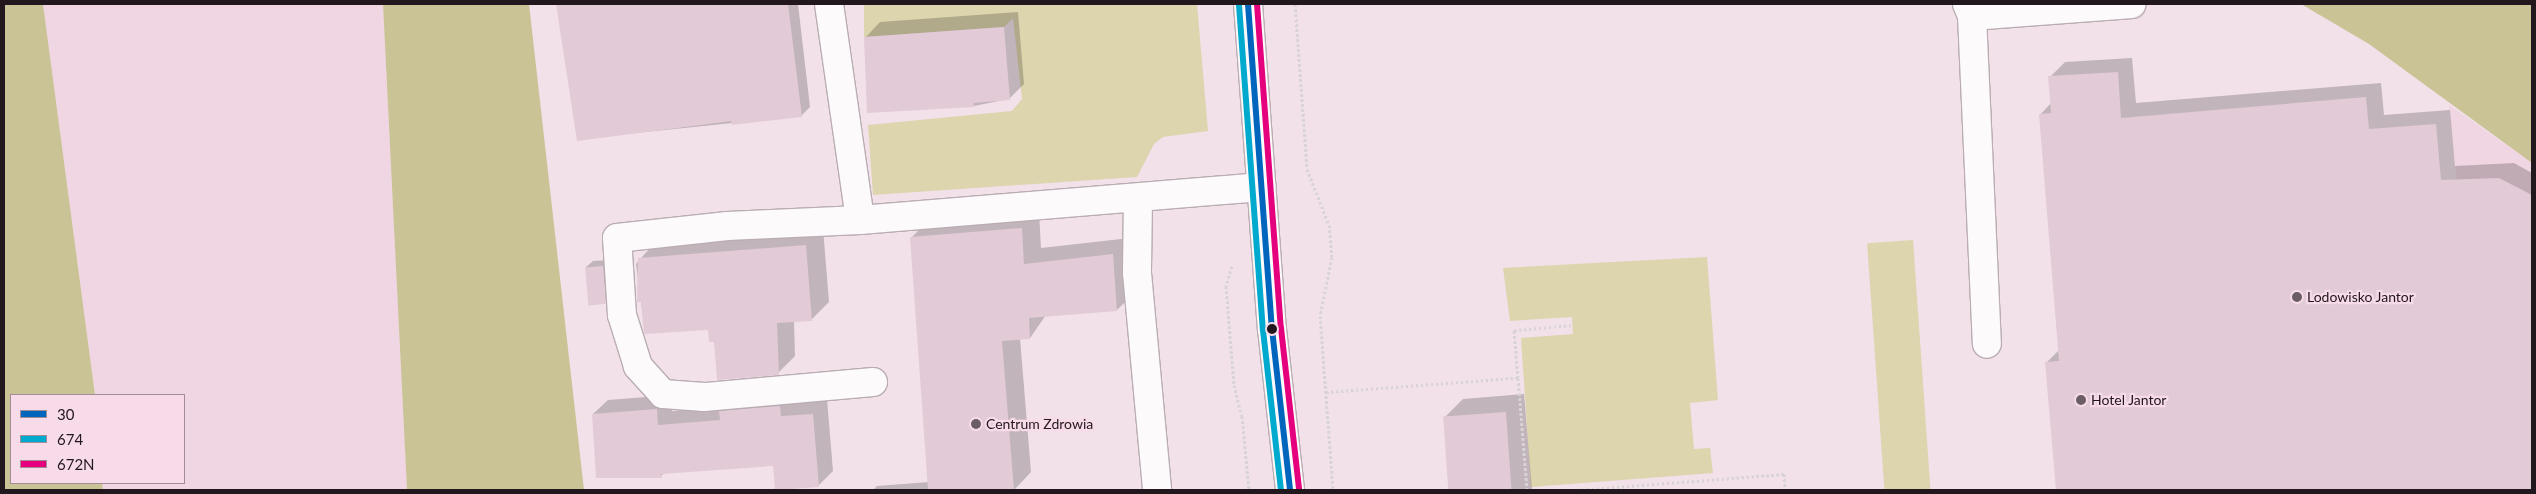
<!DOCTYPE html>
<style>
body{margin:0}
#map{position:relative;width:2536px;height:494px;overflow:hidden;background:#f2e1e9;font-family:Lato,sans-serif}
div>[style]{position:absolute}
.built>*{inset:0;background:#f0d5e2}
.green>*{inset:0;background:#dcd5ae;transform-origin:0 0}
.forest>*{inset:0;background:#cac395}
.shadow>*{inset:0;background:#0003}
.building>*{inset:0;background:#e2cad6;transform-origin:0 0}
.path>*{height:3px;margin-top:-1.5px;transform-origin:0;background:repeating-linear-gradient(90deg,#d8d3d5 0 2.5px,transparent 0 5px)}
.roads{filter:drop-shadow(1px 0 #b9adb3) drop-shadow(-1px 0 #b9adb3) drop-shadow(0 1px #b9adb3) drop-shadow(0 -1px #b9adb3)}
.minor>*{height:28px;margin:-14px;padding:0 14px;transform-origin:14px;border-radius:14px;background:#fdfafc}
.bus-1>*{height:6px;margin:-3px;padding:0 3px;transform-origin:3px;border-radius:3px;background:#0065bd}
.bus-2>*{height:6px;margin:-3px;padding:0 3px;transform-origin:3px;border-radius:3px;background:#00a9ce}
.bus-3>*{height:6px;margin:-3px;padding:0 3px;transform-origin:3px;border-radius:3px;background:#e5007d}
.dots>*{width:14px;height:14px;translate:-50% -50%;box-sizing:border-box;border:2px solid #f8dbe9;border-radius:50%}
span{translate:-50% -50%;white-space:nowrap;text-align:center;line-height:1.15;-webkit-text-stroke:4.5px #f8dbe9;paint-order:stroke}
.poi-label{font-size:14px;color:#21171c}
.left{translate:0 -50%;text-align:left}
.frame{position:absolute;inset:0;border:5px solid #21171c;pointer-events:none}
.legend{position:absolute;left:10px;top:394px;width:175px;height:90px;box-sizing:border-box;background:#f8dbe9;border:1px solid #a28d97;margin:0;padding:6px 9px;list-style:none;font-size:15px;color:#21171c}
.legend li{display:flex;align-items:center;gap:10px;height:25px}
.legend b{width:25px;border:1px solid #a28d97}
</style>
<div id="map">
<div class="built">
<i style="clip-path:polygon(43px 4px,383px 4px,407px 490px,103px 490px,102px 483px,184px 483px,184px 395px,95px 395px)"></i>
<i style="clip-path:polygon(2449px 105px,2532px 163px,2532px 490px,2489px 490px)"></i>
</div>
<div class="green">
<i style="clip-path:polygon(864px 4px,1197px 4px,1208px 131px,1163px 137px,1154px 144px,1137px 177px,873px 195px,868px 125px,1012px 111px,1022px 99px,1013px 18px,1004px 27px,864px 37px)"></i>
<i style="left:1913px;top:240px;width:251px;height:46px;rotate:86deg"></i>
<i style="clip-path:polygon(1707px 257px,1718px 400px,1690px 403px,1694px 449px,1710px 448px,1713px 473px,1531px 487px,1521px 338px,1573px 334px,1572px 317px,1510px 321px,1503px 268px)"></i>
</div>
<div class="forest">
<i style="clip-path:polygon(4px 4px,43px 4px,95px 395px,11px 395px,11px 483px,102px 483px,103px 490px,4px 490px)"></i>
<i style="clip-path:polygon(383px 4px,529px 4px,584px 490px,407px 490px)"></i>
<i style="clip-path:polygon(2301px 4px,2532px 4px,2532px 163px,2369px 44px)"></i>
</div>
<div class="shadow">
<i style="clip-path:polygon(557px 4px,798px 4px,810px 107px,801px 116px,578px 139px)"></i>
<i style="clip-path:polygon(1018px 12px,1024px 84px,1009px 99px,974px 106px,865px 38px,880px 22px)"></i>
<i style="clip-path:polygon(2132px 58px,2136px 103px,2381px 83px,2384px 115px,2450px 110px,2455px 166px,2514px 163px,2532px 173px,2532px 490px,2057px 490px,2047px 362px,2059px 350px,2040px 115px,2051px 103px,2050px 77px,2065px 62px)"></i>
<i style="clip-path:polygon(1039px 212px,1041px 248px,1130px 238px,1134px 293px,1117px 310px,1046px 315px,1030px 338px,1020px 338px,1031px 472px,1014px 490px,873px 490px,877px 486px,929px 482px,911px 238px,928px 221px)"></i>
<i style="clip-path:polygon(823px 228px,829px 302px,812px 319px,794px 321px,795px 356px,778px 373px,715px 340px,709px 329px,645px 333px,636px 264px,656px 241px)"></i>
<i style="clip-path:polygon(609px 260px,611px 296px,605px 303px,586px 267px,593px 261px)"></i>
<i style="clip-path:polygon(1524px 394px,1532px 490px,1449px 490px,1444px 418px,1463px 399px)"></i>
<i style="clip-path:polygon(671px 395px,672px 411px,827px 399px,833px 471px,818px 486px,774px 464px,665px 472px,661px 476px,593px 414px,608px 400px)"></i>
</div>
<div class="building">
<i style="clip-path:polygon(556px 4px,788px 4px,802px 117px,732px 125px,731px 121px,577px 141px)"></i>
<i style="clip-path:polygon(1004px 27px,1010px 100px,974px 103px,974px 107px,867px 113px,864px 37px)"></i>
<i style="clip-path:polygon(2118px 72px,2121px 118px,2366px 97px,2369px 129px,2436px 124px,2441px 180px,2499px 178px,2532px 195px,2532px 490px,2056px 490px,2045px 362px,2059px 361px,2039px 114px,2051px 113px,2048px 76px)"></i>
<i style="clip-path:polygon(1022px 228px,1024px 264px,1113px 254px,1117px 311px,1029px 318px,1030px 339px,1002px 341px,1014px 490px,928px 490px,910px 237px)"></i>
<i style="clip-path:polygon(806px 245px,812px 321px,777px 323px,779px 375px,717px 380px,714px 342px,709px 342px,708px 330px,644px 334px,641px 302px,637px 302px,638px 258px)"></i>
<i style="left:603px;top:266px;width:38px;height:18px;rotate:85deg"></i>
<i style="clip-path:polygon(780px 406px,781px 416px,813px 414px,819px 487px,775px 490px,773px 466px,661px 474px,662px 478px,596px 478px,592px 414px,657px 409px,658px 425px,720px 420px,719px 411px)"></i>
<i style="left:1506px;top:412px;width:78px;height:63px;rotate:86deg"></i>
</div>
<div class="path">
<i style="left:1295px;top:4px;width:165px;rotate:85.8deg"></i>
<i style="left:1307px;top:169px;width:60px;rotate:68.6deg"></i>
<i style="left:1329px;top:225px;width:32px;rotate:85deg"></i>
<i style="left:1332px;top:257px;width:60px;rotate:101.5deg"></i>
<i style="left:1320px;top:316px;width:174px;rotate:85.7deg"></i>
<i style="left:1232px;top:266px;width:21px;rotate:107deg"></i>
<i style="left:1226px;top:286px;width:99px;rotate:85.4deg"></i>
<i style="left:1234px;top:385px;width:32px;rotate:76deg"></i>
<i style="left:1242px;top:416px;width:74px;rotate:84.6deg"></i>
<i style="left:1518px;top:378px;width:48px;rotate:-94.8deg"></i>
<i style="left:1514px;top:330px;width:59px;rotate:-4.8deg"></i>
<i style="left:1326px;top:392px;width:193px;rotate:-4.2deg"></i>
<i style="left:1518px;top:378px;width:112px;rotate:85.4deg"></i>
<i style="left:1577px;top:490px;width:208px;rotate:-4.4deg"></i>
<i style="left:1784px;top:474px;width:16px;rotate:86deg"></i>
</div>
<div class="roads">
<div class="minor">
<i style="left:829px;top:4px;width:218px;rotate:81.8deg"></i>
<i style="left:1248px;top:4px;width:326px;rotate:85.8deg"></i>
<i style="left:1272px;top:329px;width:162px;rotate:83.6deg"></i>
<i style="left:1967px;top:4px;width:13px;rotate:67deg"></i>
<i style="left:1972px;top:16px;width:328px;rotate:87.4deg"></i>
<i style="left:1972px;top:16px;width:160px;rotate:-4.3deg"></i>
<i style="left:1138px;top:198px;width:75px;rotate:90.8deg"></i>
<i style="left:1137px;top:273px;width:218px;rotate:84.7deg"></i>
<i style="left:873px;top:382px;width:170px;rotate:174.9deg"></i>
<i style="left:704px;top:397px;width:41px;rotate:-175.8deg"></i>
<i style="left:663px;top:394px;width:38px;rotate:-132deg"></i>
<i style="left:638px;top:366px;width:53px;rotate:-107.4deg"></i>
<i style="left:622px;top:315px;width:77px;rotate:-93.7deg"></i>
<i style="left:617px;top:238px;width:111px;rotate:-6.2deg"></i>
<i style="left:727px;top:226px;width:133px;rotate:-2.6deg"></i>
<i style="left:860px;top:220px;width:403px;rotate:-4.7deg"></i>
</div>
</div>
<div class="bus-1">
<i style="left:1248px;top:4px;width:326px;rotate:85.8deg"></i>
<i style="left:1272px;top:329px;width:162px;rotate:83.6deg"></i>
</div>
<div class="bus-2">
<i style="left:1239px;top:5px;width:326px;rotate:85.8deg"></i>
<i style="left:1263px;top:330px;width:161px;rotate:83.6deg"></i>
</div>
<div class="bus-3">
<i style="left:1257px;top:4px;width:325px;rotate:85.8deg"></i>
<i style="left:1281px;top:328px;width:162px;rotate:83.6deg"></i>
</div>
<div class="dots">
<i style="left:2297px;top:297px;background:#6a5e64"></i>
<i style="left:1272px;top:329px;background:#21171c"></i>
<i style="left:2081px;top:400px;background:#6a5e64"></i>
<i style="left:976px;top:424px;background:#6a5e64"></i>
</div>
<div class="poi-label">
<span class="left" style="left:2307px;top:297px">Lodowisko Jantor</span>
<span class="left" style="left:2091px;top:400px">Hotel Jantor</span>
<span class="left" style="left:986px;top:424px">Centrum Zdrowia</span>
</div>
<div class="frame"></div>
<ul class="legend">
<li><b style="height:6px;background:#0065bd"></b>30</li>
<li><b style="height:6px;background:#00a9ce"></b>674</li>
<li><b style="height:6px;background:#e5007d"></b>672N</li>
</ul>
</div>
